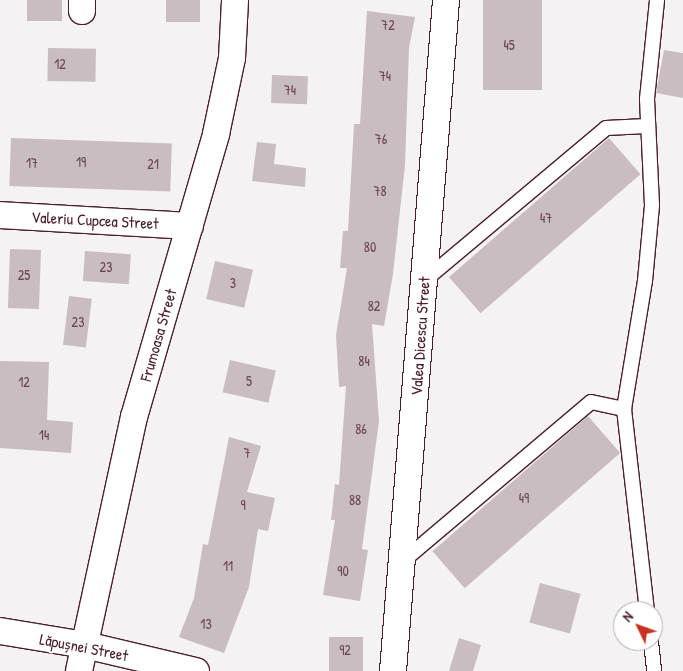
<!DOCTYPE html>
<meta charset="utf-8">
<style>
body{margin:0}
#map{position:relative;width:683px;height:671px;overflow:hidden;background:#f4f2f2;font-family:"Patrick Hand",sans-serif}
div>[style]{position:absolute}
.building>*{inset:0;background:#cabdc1;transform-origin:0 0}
.roads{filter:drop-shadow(1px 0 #4a1f2b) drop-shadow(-1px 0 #4a1f2b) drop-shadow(0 1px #4a1f2b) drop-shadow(0 -1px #4a1f2b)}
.lane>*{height:14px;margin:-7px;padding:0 7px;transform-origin:7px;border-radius:7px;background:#fff}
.street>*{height:26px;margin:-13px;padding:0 13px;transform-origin:13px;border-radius:13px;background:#fff}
span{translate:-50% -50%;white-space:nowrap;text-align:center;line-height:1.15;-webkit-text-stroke:4px #fff;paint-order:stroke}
.number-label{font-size:14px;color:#6a4650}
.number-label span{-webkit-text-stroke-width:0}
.street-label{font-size:16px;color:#4a1f2b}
.north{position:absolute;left:613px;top:601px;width:50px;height:50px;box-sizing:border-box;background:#fff;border:1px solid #b7a5aa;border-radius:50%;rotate:312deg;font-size:14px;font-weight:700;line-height:20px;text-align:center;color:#4a1f2b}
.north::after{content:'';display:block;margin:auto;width:18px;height:22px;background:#c8321e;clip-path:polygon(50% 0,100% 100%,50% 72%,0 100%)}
</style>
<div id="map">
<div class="building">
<i style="left:27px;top:0;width:35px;height:21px"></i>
<i style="left:166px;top:0;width:34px;height:22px"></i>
<i style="left:483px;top:0;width:59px;height:90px"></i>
<i style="clip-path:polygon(367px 11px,415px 17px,409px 48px,405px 165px,393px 274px,384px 326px,372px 324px,379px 421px,362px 549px,368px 550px,360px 601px,323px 595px,335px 520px,331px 520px,335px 484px,339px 485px,346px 386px,339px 387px,336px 335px,347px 268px,340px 268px,343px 231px,348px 231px,354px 124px,360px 124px)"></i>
<i style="left:48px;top:48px;width:48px;height:33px;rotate:1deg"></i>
<i style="clip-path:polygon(664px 50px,683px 53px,683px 98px,656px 93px)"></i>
<i style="left:272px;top:75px;width:36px;height:28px;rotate:2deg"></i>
<i style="left:11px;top:138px;width:161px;height:48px;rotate:2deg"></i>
<i style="left:609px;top:138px;width:48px;height:212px;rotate:49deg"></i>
<i style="clip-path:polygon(257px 142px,276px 144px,274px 164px,306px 168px,305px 187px,252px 181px)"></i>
<i style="left:10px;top:249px;width:31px;height:59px;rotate:2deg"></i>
<i style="left:85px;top:251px;width:46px;height:30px;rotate:4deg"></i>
<i style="left:215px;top:261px;width:39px;height:39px;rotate:13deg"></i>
<i style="left:69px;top:296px;width:23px;height:49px;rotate:7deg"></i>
<i style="left:230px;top:360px;width:47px;height:33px;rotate:13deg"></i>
<i style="clip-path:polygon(0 361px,49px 362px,47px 420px,73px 422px,71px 453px,0 448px)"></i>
<i style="left:588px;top:416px;width:49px;height:206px;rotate:49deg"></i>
<i style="clip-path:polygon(229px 437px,261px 446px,247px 492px,275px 498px,268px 531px,258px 529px,249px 587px,224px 653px,179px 637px,194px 598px,203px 544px,208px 545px)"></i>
<i style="left:540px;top:583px;width:42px;height:41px;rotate:15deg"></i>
<i style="left:329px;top:637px;width:34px;height:34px"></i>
<i style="clip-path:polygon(459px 638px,481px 645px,473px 671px,449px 671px)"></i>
</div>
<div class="roads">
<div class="lane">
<i style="left:425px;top:280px;width:236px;rotate:-40deg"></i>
<i style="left:606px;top:128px;width:41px;rotate:-2.8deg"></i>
<i style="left:403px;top:561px;width:246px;rotate:-40.2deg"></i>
<i style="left:591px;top:402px;width:34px;rotate:12deg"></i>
<i style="left:647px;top:611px;width:203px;rotate:-96.5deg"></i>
<i style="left:624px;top:409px;width:130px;rotate:-80.7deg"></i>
<i style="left:645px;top:281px;width:76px;rotate:-84.7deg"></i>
<i style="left:652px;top:205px;width:106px;rotate:-92.7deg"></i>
<i style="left:647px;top:99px;width:100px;rotate:-84.2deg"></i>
<i style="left:651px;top:641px;width:30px;rotate:84deg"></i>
</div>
<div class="street">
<i style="left:82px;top:11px;width:11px;rotate:-90deg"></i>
<i style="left:0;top:215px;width:190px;rotate:3.3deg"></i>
<i style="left:0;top:631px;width:86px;rotate:9.4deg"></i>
<i style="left:85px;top:645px;width:114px;rotate:13.2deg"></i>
<i style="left:79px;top:671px;width:260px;rotate:-77.8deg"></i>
<i style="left:134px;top:417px;width:295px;rotate:-73.8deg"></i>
<i style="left:216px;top:134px;width:78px;rotate:-78.1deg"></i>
<i style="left:232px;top:58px;width:58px;rotate:-87deg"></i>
<i style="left:393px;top:671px;width:673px;rotate:-85.48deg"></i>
</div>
</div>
<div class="number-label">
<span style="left:388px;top:25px">72</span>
<span style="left:509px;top:45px">45</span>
<span style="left:60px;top:64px">12</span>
<span style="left:385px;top:76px">74</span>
<span style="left:290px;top:90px">74</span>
<span style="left:381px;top:139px">76</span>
<span style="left:81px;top:162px">19</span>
<span style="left:32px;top:163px">17</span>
<span style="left:153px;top:164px">21</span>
<span style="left:380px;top:191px">78</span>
<span style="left:546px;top:218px">47</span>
<span style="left:370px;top:247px">80</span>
<span style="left:106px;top:267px">23</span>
<span style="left:24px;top:275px">25</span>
<span style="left:233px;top:283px">3</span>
<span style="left:374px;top:306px">82</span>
<span style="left:78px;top:322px">23</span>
<span style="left:364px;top:361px">84</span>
<span style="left:249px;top:381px">5</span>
<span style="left:24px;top:382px">12</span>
<span style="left:361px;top:429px">86</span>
<span style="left:44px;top:435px">14</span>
<span style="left:247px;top:453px">7</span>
<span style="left:524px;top:498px">49</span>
<span style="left:355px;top:500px">88</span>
<span style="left:243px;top:505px">9</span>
<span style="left:228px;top:566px">11</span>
<span style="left:343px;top:571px">90</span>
<span style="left:206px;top:624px">13</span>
<span style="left:345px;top:650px">92</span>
</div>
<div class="street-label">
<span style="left:95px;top:220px;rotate:3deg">Valeriu Cupcea Street</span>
<span style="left:158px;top:335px;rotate:-74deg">Frumoasa Street</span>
<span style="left:420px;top:336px;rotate:-86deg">Valea Dicescu Street</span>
<span style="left:84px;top:647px;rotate:11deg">Lăpușnei Street</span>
</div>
<div class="north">N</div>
</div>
